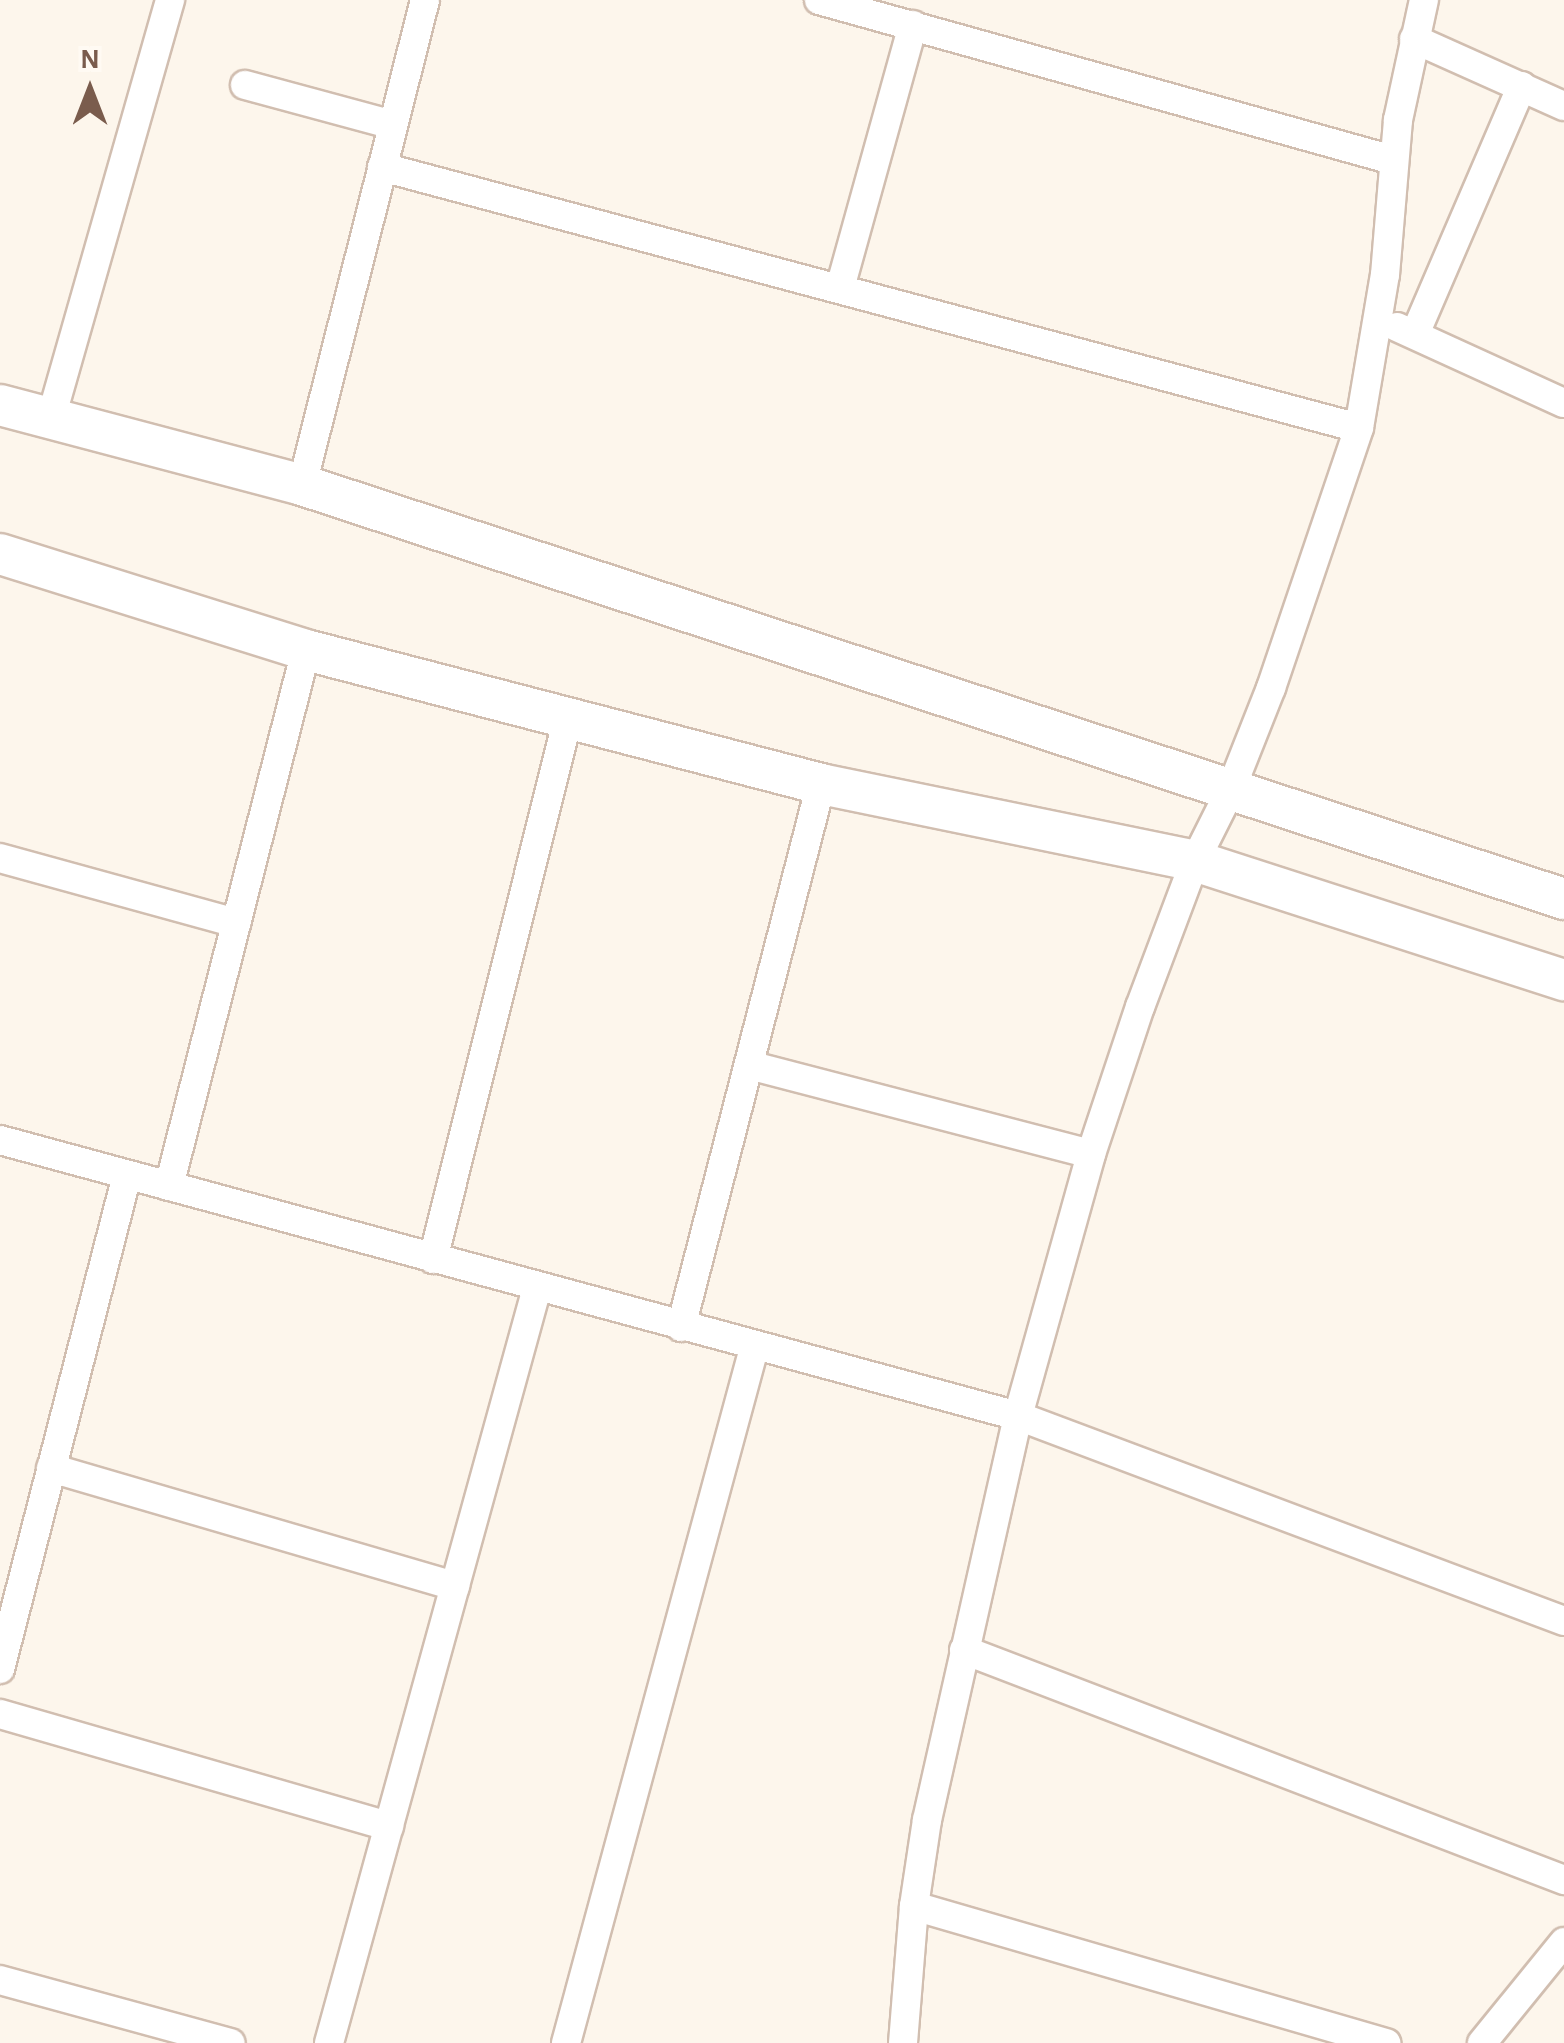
<!DOCTYPE html>
<style>
body{margin:0}
#map{position:relative;width:1564px;height:2043px;overflow:hidden;background:#fdf6ec;font-family:"Alegreya Sans",sans-serif}
div>[style]{position:absolute}
.roads{filter:drop-shadow(2px 0 #d1beb0) drop-shadow(-2px 0 #d1beb0) drop-shadow(0 2px #d1beb0) drop-shadow(0 -2px #d1beb0)}
.street>*{height:28px;margin:-14px;padding:0 14px;transform-origin:14px;border-radius:14px;background:#fff}
.secondary>*{height:40px;margin:-20px;padding:0 20px;transform-origin:20px;border-radius:20px;background:#fff}
span{translate:-50% -50%;white-space:nowrap;text-align:center;line-height:1.15;-webkit-text-stroke:8px #fffaf3;paint-order:stroke}
.north{position:absolute;left:40px;top:40px;width:100px;height:100px;-webkit-text-stroke:8px #fffaf3;paint-order:stroke;rotate:0deg;font-size:28px;font-weight:700;line-height:40px;text-align:center;color:#7a5c4d}
.north::after{content:'';display:block;margin:auto;width:35px;height:45px;background:#7a5c4d;clip-path:polygon(50% 0,100% 100%,50% 72%,0 100%)}
</style>
<div id="map">
<div class="roads">
<div class="street">
<i style="left:819px;top:0;width:596px;rotate:15.58deg"></i>
<i style="left:1414px;top:39px;width:164px;rotate:24.1deg"></i>
<i style="left:245px;top:85px;width:153px;rotate:15.1deg"></i>
<i style="left:382px;top:167px;width:1011px;rotate:14.96deg"></i>
<i style="left:840px;top:288px;width:273px;rotate:-74.5deg"></i>
<i style="left:1397px;top:327px;width:183px;rotate:24.5deg"></i>
<i style="left:1415px;top:334px;width:270px;rotate:-66.7deg"></i>
<i style="left:51px;top:418px;width:435px;rotate:-74.1deg"></i>
<i style="left:302px;top:485px;width:500px;rotate:-75.77deg"></i>
<i style="left:0;top:858px;width:245px;rotate:15.4deg"></i>
<i style="left:749px;top:1065px;width:353px;rotate:14.6deg"></i>
<i style="left:0;top:1140px;width:1055px;rotate:15.17deg"></i>
<i style="left:1018px;top:1416px;width:583px;rotate:20.58deg"></i>
<i style="left:169px;top:1186px;width:553px;rotate:-75.66deg"></i>
<i style="left:433px;top:1259px;width:558px;rotate:-75.99deg"></i>
<i style="left:681px;top:1327px;width:561px;rotate:-75.54deg"></i>
<i style="left:51px;top:1468px;width:421px;rotate:16.3deg"></i>
<i style="left:964px;top:1650px;width:643px;rotate:20.97deg"></i>
<i style="left:0;top:1669px;width:510px;rotate:-75.58deg"></i>
<i style="left:0;top:1714px;width:405px;rotate:16.1deg"></i>
<i style="left:914px;top:1906px;width:492px;rotate:16.2deg"></i>
<i style="left:0;top:1980px;width:239px;rotate:15.3deg"></i>
<i style="left:329px;top:2043px;width:783px;rotate:-74.6deg"></i>
<i style="left:566px;top:2043px;width:720px;rotate:-74.86deg"></i>
<i style="left:903px;top:2043px;width:137px;rotate:-85.4deg"></i>
<i style="left:914px;top:1906px;width:87px;rotate:-81.4deg"></i>
<i style="left:927px;top:1820px;width:414px;rotate:-77.3deg"></i>
<i style="left:1018px;top:1416px;width:272px;rotate:-74.4deg"></i>
<i style="left:1091px;top:1154px;width:155px;rotate:-71.6deg"></i>
<i style="left:1140px;top:1007px;width:156px;rotate:-69.4deg"></i>
<i style="left:1195px;top:861px;width:80px;rotate:-63.4deg"></i>
<i style="left:1231px;top:789px;width:109px;rotate:-68.4deg"></i>
<i style="left:1271px;top:688px;width:274px;rotate:-71.3deg"></i>
<i style="left:1359px;top:428px;width:155px;rotate:-80.4deg"></i>
<i style="left:1385px;top:275px;width:156px;rotate:-85.2deg"></i>
<i style="left:1398px;top:120px;width:123px;rotate:-77.8deg"></i>
<i style="left:1482px;top:2043px;width:130px;rotate:-50.9deg"></i>
</div>
<div class="secondary">
<i style="left:0;top:405px;width:312px;rotate:14.8deg"></i>
<i style="left:302px;top:485px;width:1328px;rotate:18.16deg"></i>
<i style="left:0;top:554px;width:321px;rotate:17.4deg"></i>
<i style="left:306px;top:650px;width:532px;rotate:14.58deg"></i>
<i style="left:821px;top:784px;width:382px;rotate:11.6deg"></i>
<i style="left:1195px;top:861px;width:388px;rotate:17.9deg"></i>
</div>
</div>
<div class="north">N</div>
</div>
